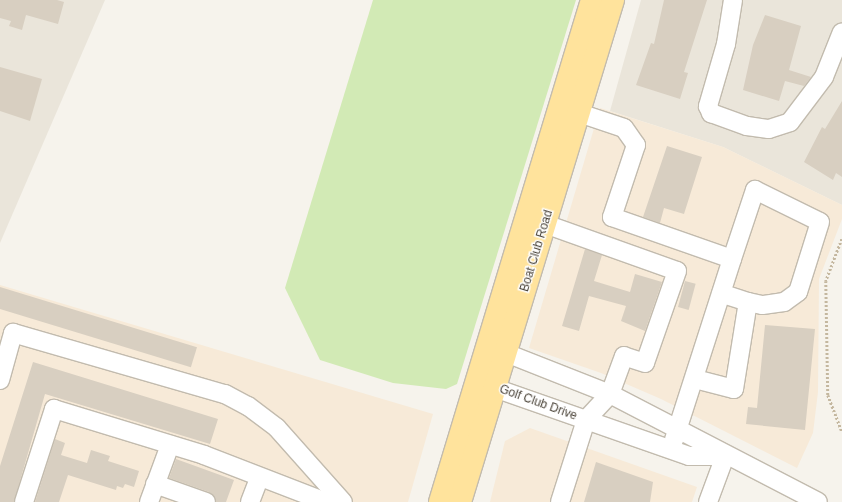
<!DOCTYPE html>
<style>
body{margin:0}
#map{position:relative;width:842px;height:502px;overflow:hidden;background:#f6f3ec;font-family:Helvetica,sans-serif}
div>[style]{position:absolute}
.residential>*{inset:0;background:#eae5da}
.commercial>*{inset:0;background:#f7ead8}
.green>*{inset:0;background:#d2eab5}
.building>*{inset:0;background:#d8cfc1;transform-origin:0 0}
.path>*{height:2.5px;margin-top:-1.25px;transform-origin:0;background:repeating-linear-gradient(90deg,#c4b79f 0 2px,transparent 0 4px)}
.roads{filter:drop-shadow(1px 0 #c2bbae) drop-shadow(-1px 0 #c2bbae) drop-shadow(0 1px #c2bbae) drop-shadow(0 -1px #c2bbae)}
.minor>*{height:18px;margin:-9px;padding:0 9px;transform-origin:9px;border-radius:9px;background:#fff}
.major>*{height:22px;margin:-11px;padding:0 11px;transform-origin:11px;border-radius:11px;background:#ffe39c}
span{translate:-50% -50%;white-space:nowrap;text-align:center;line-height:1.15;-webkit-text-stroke:3px #fff;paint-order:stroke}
.street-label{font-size:12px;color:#4b4439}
</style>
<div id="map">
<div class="residential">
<i style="clip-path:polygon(0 0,105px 0,0 243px)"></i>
<i style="clip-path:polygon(641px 0,842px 0,842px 205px,723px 147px,610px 111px)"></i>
</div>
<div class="commercial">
<i style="clip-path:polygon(600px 108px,723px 147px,842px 205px,842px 219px,819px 279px,818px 392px,813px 433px,797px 468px,661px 399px,601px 373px,529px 348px)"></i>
<i style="clip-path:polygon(0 285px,433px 414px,408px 502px,0 502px)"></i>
<i style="clip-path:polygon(530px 428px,697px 487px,692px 502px,490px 502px,505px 441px)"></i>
</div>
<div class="green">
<i style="clip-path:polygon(373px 0,576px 0,457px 384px,446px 389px,393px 383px,320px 360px,285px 288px)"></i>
</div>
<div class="building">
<i style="clip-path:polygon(0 0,57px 0,64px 2px,58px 24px,26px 15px,22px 30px,9px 26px,11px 21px,0 18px)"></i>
<i style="clip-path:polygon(664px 0,707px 0,684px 72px,688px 73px,680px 99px,636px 85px,651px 43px,654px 44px)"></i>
<i style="clip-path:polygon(765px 15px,801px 26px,789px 70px,811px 77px,804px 86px,785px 81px,779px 101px,743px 90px,753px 45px)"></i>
<i style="clip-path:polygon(0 67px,42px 79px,30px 121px,0 111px)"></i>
<i style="clip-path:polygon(842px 101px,842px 177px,836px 173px,833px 180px,804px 162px,822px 127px,825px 129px)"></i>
<i style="clip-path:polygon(667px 146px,702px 157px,684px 214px,664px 208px,660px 223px,643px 217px)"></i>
<i style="clip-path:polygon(585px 249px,602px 255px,594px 281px,630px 292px,635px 274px,662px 282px,645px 331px,621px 321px,626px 306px,589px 296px,579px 331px,562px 326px)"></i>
<i style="left:685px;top:281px;width:11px;height:27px;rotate:15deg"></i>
<i style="left:0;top:287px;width:206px;height:21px;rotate:17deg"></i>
<i style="clip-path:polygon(765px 325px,815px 329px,805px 430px,746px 424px,748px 407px,757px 408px)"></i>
<i style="clip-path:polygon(33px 362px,218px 419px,210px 444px,45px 394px,14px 502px,0 502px,0 466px)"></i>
<i style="clip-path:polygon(55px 439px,65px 443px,61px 455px,87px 463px,91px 450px,110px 456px,108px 461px,139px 471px,134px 487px,125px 484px,123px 488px,117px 486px,116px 490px,68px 475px,59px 502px,35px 502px)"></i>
<i style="clip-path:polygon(176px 459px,234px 480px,226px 502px,216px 502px,209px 492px,169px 478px)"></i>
<i style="clip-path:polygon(596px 462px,653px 482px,650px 502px,584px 502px)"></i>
</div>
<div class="path">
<i style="left:842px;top:239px;width:45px;rotate:110.9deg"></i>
<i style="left:826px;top:281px;width:114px;rotate:89deg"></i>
<i style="left:828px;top:395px;width:39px;rotate:69deg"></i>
</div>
<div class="roads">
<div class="minor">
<i style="left:733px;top:0;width:45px;rotate:99deg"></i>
<i style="left:726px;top:44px;width:65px;rotate:106.2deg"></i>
<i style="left:708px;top:106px;width:8px;rotate:67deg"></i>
<i style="left:711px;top:113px;width:38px;rotate:20deg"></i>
<i style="left:747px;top:126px;width:22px;rotate:8deg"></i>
<i style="left:769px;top:129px;width:22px;rotate:-18deg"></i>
<i style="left:790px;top:122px;width:56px;rotate:-52.9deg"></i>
<i style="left:824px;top:77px;width:48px;rotate:-68.2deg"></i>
<i style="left:579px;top:113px;width:47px;rotate:18.4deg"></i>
<i style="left:624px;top:128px;width:21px;rotate:55deg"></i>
<i style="left:636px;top:145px;width:76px;rotate:108.4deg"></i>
<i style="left:612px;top:217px;width:127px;rotate:19.3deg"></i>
<i style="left:732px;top:259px;width:190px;rotate:107.8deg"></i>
<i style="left:545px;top:224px;width:140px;rotate:19.6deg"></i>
<i style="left:677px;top:271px;width:97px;rotate:109.2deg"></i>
<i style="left:645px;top:363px;width:22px;rotate:-162deg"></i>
<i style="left:624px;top:356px;width:40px;rotate:110.2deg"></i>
<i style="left:610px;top:394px;width:35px;rotate:133deg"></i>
<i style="left:586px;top:420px;width:86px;rotate:107.6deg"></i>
<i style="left:732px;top:259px;width:73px;rotate:-71.6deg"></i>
<i style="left:755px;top:190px;width:72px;rotate:26.2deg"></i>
<i style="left:820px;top:222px;width:73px;rotate:107.4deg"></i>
<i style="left:798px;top:292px;width:17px;rotate:144deg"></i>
<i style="left:784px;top:302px;width:22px;rotate:172deg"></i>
<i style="left:762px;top:305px;width:14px;rotate:-168deg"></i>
<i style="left:695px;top:379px;width:40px;rotate:14.4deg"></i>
<i style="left:734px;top:389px;width:88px;rotate:-80.9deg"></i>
<i style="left:748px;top:302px;width:28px;rotate:-162deg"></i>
<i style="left:0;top:380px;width:49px;rotate:-74.5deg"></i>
<i style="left:13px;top:333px;width:221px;rotate:16.1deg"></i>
<i style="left:225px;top:394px;width:26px;rotate:28deg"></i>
<i style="left:248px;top:406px;width:36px;rotate:37deg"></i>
<i style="left:277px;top:428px;width:99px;rotate:48.3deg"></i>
<i style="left:725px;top:456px;width:36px;rotate:180deg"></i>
<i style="left:689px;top:456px;width:206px;rotate:-160.7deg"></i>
<i style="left:495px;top:388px;width:28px;rotate:-116deg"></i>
<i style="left:483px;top:363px;width:25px;rotate:-23deg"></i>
<i style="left:506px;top:353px;width:112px;rotate:21.5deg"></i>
<i style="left:610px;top:394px;width:234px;rotate:27.4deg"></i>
<i style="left:155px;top:484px;width:54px;rotate:19.4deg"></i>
<i style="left:24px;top:502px;width:98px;rotate:-72.1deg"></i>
<i style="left:54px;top:409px;width:157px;rotate:17deg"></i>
<i style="left:204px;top:455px;width:131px;rotate:21.1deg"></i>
<i style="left:149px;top:502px;width:61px;rotate:-69.8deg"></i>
<i style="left:250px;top:502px;width:26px;rotate:-69deg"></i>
<i style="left:708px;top:502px;width:49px;rotate:-69.7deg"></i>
</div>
<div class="major">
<i style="left:440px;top:502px;width:525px;rotate:-73.15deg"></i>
<i style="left:460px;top:502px;width:525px;rotate:-73.05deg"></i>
</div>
</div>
<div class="street-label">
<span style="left:537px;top:251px;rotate:-73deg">Boat Club Road</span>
<span style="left:538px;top:403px;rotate:20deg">Golf Club Drive</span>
</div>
</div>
